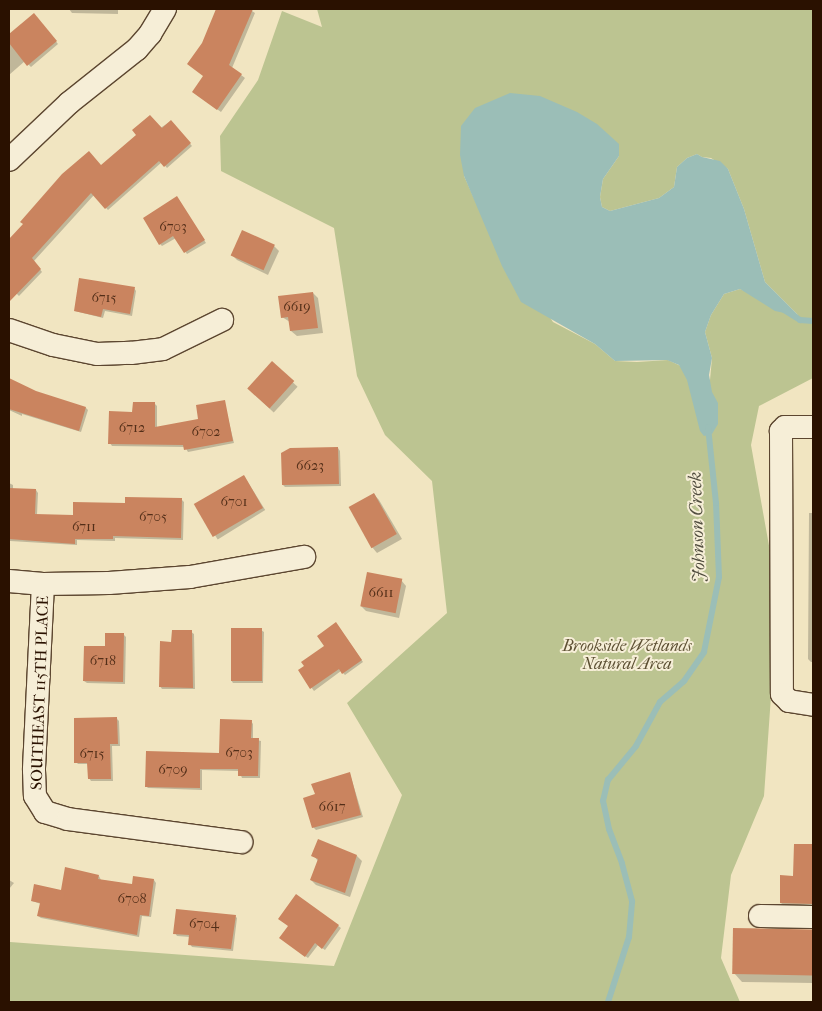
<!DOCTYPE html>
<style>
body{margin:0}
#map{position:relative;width:822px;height:1011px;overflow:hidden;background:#f1e5c1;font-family:"IM FELL French Canon",serif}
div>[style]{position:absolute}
.green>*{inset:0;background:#bcc491}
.water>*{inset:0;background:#9bbeb7}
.shadow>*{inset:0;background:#0003;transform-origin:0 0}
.stream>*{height:6px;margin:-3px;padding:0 3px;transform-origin:3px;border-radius:3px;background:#9bbeb7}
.building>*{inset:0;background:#ca845f;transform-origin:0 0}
.roads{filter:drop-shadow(1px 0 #5c4630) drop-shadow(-1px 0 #5c4630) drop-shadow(0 1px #5c4630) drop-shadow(0 -1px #5c4630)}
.minor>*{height:22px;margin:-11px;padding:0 11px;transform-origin:11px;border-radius:11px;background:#f6eed7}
span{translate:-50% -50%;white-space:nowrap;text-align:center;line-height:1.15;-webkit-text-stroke:4px #f6eed7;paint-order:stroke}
.number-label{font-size:14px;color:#522e18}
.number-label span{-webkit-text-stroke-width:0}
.park-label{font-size:16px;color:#5d5033;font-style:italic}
.street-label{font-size:16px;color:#2a1100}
.water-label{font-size:18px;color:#524e40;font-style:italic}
.frame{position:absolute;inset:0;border:10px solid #2a1100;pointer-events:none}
</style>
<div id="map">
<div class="green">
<i style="clip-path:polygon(evenodd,317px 9px,813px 9px,813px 378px,759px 406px,751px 445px,778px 596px,764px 796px,731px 875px,721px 958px,740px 1002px,9px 1002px,10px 942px,334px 966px,402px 795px,347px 703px,447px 613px,432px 481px,385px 435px,357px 376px,334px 228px,221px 171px,220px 136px,258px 80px,282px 11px,322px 27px,317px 9px,697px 154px,702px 157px,711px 158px,728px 169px,744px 209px,765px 282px,798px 315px,740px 289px,724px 294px,711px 315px,705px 332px,712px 358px,710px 380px,668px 360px,637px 362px,615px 361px,595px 344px,553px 322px,477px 205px,464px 176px,619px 156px,603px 179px,600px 197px,602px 207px,610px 211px,659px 198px,674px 187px,677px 167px,687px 158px,697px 154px)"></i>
</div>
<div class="water">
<i style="clip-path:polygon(510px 93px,540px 96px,577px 112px,597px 124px,619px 144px,619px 156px,603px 179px,600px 197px,602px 207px,610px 211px,659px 198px,674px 187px,677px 167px,687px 158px,697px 154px,702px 157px,720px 161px,728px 169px,744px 209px,765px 282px,799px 316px,775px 311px,740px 289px,724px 294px,711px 315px,705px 332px,712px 358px,709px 375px,712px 392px,718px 403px,718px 424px,712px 434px,704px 436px,700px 431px,687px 380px,679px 365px,667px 360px,615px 361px,595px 344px,521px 302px,502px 266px,464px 176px,460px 155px,461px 126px,475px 108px)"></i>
</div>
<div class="shadow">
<i style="clip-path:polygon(69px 9px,118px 9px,118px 14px,72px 13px)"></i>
<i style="clip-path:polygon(218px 9px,249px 9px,255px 13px,232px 68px,245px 78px,221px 112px,197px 95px,205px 76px,203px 44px)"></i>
<i style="clip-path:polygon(34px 15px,58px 44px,31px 67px,25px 61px,9px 75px,9px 36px)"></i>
<i style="clip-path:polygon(171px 121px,192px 146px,167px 168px,162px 162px,108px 210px,94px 195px,34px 261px,42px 272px,19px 296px,9px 286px,9px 241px,24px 225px,101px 167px)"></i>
<i style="clip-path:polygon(177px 198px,206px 243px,187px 254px,176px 238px,162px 246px,160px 244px)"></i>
<i style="clip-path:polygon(274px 246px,279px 251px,268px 275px,237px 260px,232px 255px)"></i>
<i style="clip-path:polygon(134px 288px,136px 291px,132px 316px,105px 311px,103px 318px,75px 311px)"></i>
<i style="clip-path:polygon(313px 293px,318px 298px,323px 333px,297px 336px,291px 331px,290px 322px,282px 317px)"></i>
<i style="left:272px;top:363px;width:35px;height:35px;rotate:43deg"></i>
<i style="clip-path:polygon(9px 379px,36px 392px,86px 408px,88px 410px,81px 432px,22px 414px,22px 416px,9px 410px)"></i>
<i style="clip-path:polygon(224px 401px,234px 443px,188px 452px,185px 447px,112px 446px,110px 443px,134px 413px,155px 404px,157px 406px,157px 428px,200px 420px)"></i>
<i style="clip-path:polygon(338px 448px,340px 451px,341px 486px,285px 487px,283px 485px)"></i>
<i style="left:244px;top:476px;width:40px;height:56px;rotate:58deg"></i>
<i style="clip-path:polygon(9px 483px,13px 485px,13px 489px,36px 490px,38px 493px,37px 515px,74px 517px,126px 504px,181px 499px,184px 502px,183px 540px,115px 538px,115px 541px,77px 540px,77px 545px,10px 541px)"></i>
<i style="clip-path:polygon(812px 484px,813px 662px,811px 662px,808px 659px,809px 513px,812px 513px)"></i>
<i style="clip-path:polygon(374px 494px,379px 500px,402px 539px,377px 553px,372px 547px)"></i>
<i style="clip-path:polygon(401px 580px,406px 586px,399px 618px,366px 611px,361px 606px)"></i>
<i style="clip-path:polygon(338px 626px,363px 662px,345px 675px,341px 671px,314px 691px,299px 671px,325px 646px)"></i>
<i style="clip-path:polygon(261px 630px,264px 632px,263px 683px,233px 683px,231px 680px)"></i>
<i style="clip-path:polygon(191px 632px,194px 634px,195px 689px,162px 689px,160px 686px,173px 643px)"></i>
<i style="clip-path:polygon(123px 634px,126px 637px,125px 684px,87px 683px,84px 681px,106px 648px)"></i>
<i style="clip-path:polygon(117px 719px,119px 721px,120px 746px,112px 746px,113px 781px,91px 781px,89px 778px,89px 764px,78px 764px,76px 762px)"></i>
<i style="clip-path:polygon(251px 721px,253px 724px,253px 739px,261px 741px,260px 778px,242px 778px,239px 771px,202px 770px,202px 790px,148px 788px,146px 786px,221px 754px)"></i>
<i style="clip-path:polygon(350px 774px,363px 817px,316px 830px,313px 827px,317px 795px)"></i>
<i style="clip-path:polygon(813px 845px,813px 913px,790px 911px,781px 903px)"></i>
<i style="clip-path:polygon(313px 855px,357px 856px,362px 861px,350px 897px,316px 885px,311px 880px,318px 861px)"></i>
<i style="clip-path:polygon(99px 876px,101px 880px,133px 885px,154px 880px,156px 883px,151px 917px,142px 916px,139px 937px,41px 918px,38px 916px,41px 904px,32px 901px)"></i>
<i style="clip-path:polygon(9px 880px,14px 883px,9px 889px)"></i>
<i style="clip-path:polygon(296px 895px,341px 928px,325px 950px,318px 945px,308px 958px,283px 940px,289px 927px)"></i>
<i style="clip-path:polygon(235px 916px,237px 918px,233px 951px,192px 947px,190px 944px,190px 937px,177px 936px,175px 933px)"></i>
<i style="clip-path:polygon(734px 929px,813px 931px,813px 983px,742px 982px,734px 973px)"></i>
</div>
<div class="stream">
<i style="left:784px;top:310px;width:19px;rotate:32deg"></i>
<i style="left:800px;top:320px;width:13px;rotate:4deg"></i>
<i style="left:608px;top:1002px;width:68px;rotate:-72.1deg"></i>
<i style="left:629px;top:937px;width:36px;rotate:-85deg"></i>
<i style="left:632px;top:901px;width:39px;rotate:-105deg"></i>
<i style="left:622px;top:863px;width:36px;rotate:-111deg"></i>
<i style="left:609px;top:829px;width:29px;rotate:-102deg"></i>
<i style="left:603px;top:801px;width:22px;rotate:-77deg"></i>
<i style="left:608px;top:780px;width:44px;rotate:-50.5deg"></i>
<i style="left:636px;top:746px;width:50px;rotate:-61.4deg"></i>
<i style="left:660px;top:702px;width:32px;rotate:-41deg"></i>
<i style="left:684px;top:681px;width:35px;rotate:-55deg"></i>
<i style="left:704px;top:652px;width:76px;rotate:-78.7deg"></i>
<i style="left:719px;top:577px;width:74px;rotate:-92.3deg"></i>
<i style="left:716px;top:503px;width:76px;rotate:-96deg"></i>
</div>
<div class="building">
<i style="clip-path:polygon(216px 9px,253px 9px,229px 65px,242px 74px,217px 110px,192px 92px,203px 76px,187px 64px,202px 43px)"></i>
<i style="clip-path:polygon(34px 13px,57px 41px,27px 66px,9px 43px,9px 34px)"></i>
<i style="clip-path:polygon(150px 115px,162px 128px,171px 120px,191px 143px,164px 167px,159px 161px,105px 209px,91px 193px,32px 258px,41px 269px,9px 302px,9px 239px,23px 224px,20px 222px,62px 174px,89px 151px,101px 165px,136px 135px,132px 130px)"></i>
<i style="clip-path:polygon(177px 196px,205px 240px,184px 253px,173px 236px,159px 245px,143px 218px)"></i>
<i style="left:242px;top:230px;width:36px;height:28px;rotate:24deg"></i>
<i style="clip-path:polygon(79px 278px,135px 287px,130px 314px,103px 309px,101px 317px,74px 311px)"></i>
<i style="clip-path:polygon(313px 292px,318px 328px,290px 331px,288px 317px,281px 318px,278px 296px)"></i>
<i style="left:272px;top:361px;width:30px;height:37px;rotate:42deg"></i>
<i style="clip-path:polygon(9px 378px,36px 391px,86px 407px,79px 431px,9px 409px)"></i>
<i style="clip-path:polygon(225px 400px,233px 441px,184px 450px,183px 445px,108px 444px,109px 411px,132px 412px,133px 402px,155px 402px,155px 427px,198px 419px,196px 405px)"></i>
<i style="clip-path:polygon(338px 447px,339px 484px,282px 485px,281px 453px,290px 448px)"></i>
<i style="left:244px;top:475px;width:38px;height:58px;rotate:60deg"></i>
<i style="clip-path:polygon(9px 488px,36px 489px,35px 514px,73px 515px,73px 502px,125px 503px,125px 497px,182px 498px,181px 538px,113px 536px,113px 539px,75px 539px,75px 544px,9px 539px)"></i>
<i style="left:374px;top:493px;width:47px;height:29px;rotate:61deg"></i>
<i style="left:367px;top:572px;width:36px;height:35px;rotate:11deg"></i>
<i style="clip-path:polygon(336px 622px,362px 660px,342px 674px,339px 669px,310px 689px,298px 670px,304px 666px,301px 662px,324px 646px,317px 636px)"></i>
<i style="left:231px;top:628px;width:31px;height:53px"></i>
<i style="clip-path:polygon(172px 630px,192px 630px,193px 688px,159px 687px,160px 641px,171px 642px)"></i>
<i style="clip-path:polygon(105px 633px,124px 633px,123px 682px,83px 681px,84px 646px,105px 646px)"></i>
<i style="clip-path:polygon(117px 717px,118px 744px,110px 744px,111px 779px,88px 779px,87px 763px,74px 763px,74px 718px)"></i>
<i style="clip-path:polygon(220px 719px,252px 720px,251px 738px,259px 738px,258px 776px,238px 776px,238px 769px,200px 769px,200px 788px,145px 787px,146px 751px,219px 753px)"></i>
<i style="clip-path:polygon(350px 772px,361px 815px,312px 828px,303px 798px,315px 794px,311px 784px)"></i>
<i style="clip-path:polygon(318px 839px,357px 855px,345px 893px,310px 880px,318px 859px,311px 856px)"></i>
<i style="clip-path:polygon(794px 844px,813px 844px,813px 904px,780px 903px,780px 875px,793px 876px)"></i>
<i style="clip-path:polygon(65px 867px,99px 875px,98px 879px,132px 884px,133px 876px,154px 879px,149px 916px,140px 915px,137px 935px,37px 916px,40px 903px,31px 901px,34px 884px,61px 890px)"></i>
<i style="clip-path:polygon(296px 894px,339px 925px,322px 949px,315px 943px,305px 957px,279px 938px,288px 926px,278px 919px)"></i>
<i style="clip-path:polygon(176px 909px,236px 915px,231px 949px,188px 945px,189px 935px,173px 934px)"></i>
<i style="left:733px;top:928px;width:80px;height:46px;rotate:1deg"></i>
</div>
<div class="roads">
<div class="minor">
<i style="left:9px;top:160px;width:83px;rotate:-43.5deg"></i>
<i style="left:69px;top:103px;width:87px;rotate:-38.5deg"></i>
<i style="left:137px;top:49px;width:20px;rotate:-49deg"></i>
<i style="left:150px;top:34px;width:29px;rotate:-59deg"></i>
<i style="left:9px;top:330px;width:46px;rotate:18.8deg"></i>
<i style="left:53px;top:345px;width:45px;rotate:11.6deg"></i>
<i style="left:97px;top:354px;width:34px;rotate:-2deg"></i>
<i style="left:131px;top:353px;width:32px;rotate:-7deg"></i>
<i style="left:163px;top:349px;width:66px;rotate:-26.2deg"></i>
<i style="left:813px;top:427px;width:28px;rotate:180deg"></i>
<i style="left:785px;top:427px;width:6px;rotate:135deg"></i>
<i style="left:781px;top:431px;width:263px;rotate:89.8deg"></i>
<i style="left:782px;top:694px;width:10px;rotate:45deg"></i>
<i style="left:789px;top:701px;width:24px;rotate:9deg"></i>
<i style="left:9px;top:581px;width:34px;rotate:5deg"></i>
<i style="left:43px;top:584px;width:66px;rotate:-0.9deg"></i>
<i style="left:109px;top:583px;width:81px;rotate:-4.2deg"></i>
<i style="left:190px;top:577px;width:116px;rotate:-10deg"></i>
<i style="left:43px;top:584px;width:186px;rotate:92.8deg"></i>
<i style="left:34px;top:770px;width:26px;rotate:88deg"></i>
<i style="left:35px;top:796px;width:19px;rotate:58deg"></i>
<i style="left:45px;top:812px;width:24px;rotate:17deg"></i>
<i style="left:68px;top:819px;width:175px;rotate:7.6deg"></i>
<i style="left:760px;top:916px;width:53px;rotate:1.1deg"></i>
</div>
</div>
<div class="number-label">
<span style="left:173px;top:227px">6703</span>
<span style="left:104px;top:298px">6715</span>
<span style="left:297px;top:307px">6619</span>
<span style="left:132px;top:428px">6712</span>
<span style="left:206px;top:432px">6702</span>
<span style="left:310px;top:466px">6623</span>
<span style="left:234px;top:502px">6701</span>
<span style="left:153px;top:517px">6705</span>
<span style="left:84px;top:527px">6711</span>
<span style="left:381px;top:593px">6611</span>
<span style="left:103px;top:661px">6718</span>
<span style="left:239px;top:753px">6703</span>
<span style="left:92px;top:754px">6715</span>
<span style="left:173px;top:770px">6709</span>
<span style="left:332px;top:807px">6617</span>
<span style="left:132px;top:899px">6708</span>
<span style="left:204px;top:924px">6704</span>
</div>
<div class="park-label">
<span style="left:627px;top:655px">Brookside Wetlands<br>Natural Area</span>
</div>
<div class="street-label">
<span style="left:40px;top:693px;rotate:-88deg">SOUTHEAST 115TH PLACE</span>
</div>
<div class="water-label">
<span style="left:698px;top:527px;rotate:-92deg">Johnson Creek</span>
</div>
<div class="frame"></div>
</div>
